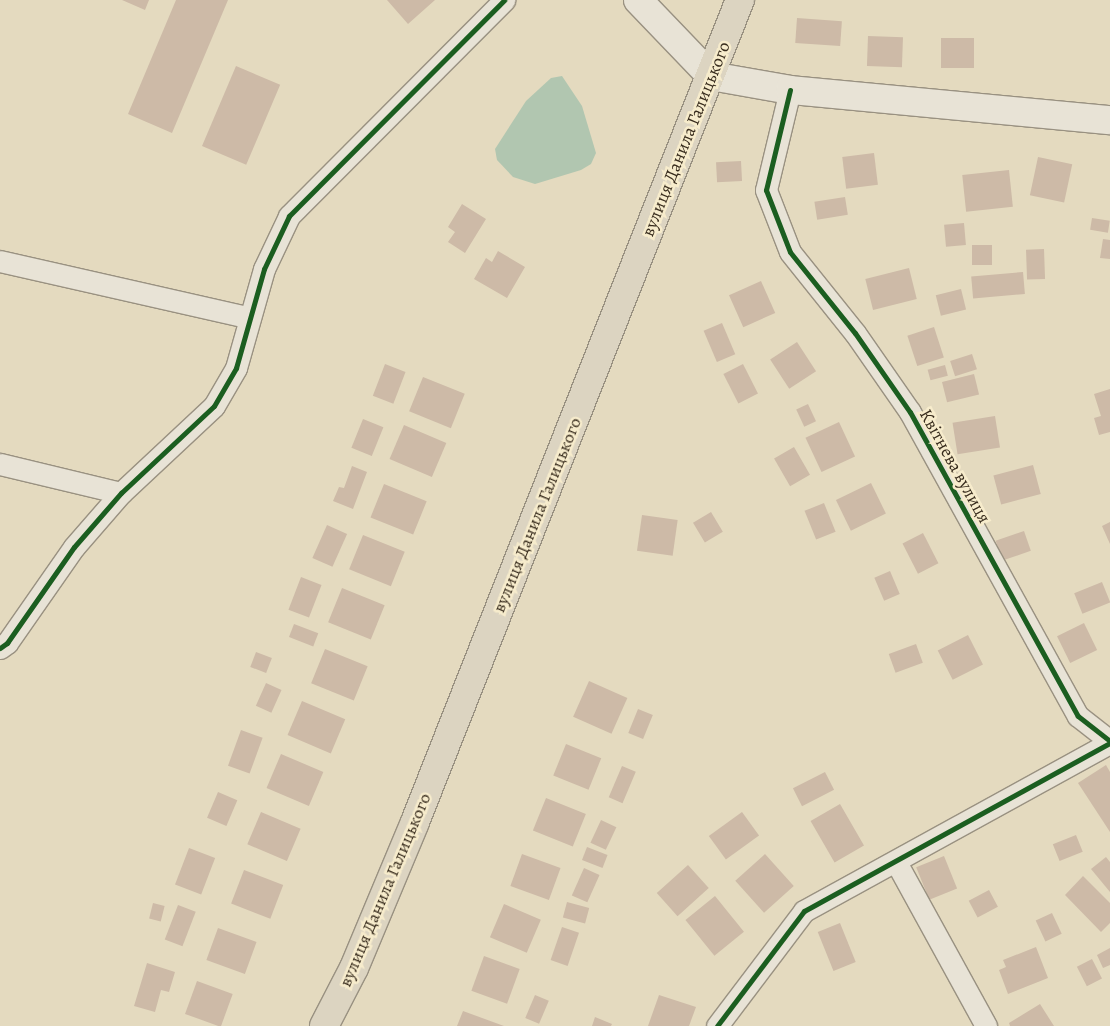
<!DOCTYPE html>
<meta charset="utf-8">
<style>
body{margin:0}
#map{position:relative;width:1110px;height:1026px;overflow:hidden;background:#e4dabf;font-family:Alegreya,serif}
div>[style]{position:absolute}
.water>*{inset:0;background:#b1c6b0}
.building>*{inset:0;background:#cdbaa7;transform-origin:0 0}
.roads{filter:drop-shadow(1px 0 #999181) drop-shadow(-1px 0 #999181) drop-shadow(0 1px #999181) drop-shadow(0 -1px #999181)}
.minor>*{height:21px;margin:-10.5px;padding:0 10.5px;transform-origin:10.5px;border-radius:10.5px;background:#e8e3d6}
.tertiary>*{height:28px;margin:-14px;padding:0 14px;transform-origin:14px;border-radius:14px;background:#e8e3d6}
.primary>*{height:28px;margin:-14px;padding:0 14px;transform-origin:14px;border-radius:14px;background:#dcd4c1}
.cycleway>*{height:5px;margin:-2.5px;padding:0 2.5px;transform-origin:2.5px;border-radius:2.5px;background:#1b5e20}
span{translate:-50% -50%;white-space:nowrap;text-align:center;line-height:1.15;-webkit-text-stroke:5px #f7eccc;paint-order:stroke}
.street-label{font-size:18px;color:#382c1d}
</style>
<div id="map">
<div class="water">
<i style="clip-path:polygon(562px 76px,582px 106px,596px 153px,591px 164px,581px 170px,535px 184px,513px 177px,497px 160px,495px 149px,526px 101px,551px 78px)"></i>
</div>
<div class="building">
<i style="clip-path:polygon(122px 0,149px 0,145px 10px)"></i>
<i style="clip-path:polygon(176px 0,228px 0,172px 133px,128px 114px)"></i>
<i style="clip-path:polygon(387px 0,435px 0,408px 24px)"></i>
<i style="left:797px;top:18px;width:45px;height:25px;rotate:4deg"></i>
<i style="left:868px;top:36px;width:35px;height:30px;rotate:2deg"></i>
<i style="left:941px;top:38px;width:33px;height:30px"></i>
<i style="left:236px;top:66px;width:48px;height:87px;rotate:23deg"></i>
<i style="left:874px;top:153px;width:32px;height:32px;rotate:83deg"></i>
<i style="left:1038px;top:157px;width:35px;height:39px;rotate:12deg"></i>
<i style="left:741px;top:161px;width:20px;height:25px;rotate:87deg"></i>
<i style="left:1009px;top:170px;width:37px;height:47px;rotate:84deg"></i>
<i style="left:845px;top:197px;width:18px;height:31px;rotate:81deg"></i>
<i style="clip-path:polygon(462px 204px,486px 219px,465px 253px,448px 242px,455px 232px,448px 227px)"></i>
<i style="left:1092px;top:218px;width:18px;height:12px;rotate:9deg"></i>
<i style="left:964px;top:223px;width:22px;height:20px;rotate:85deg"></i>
<i style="clip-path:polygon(1103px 239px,1110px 240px,1110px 259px,1100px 258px)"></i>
<i style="left:972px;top:245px;width:20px;height:20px"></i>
<i style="left:1044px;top:249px;width:30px;height:18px;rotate:88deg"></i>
<i style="clip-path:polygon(498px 251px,525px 267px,507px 298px,474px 279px,486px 258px,492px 262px)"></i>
<i style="left:909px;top:268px;width:32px;height:45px;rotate:76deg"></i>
<i style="left:1023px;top:272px;width:22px;height:52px;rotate:85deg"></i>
<i style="left:761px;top:281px;width:35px;height:35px;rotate:66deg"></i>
<i style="left:961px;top:289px;width:21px;height:26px;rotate:76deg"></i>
<i style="left:722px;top:323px;width:34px;height:20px;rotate:67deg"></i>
<i style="left:934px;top:327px;width:32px;height:28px;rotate:72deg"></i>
<i style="left:797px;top:342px;width:35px;height:32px;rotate:57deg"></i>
<i style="left:972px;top:354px;width:16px;height:23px;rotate:72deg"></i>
<i style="left:385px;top:364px;width:22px;height:34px;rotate:21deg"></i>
<i style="left:743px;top:364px;width:33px;height:22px;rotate:63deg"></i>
<i style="left:945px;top:365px;width:11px;height:18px;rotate:75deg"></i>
<i style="left:974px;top:374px;width:21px;height:33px;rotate:76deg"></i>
<i style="left:423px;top:377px;width:45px;height:37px;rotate:22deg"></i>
<i style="clip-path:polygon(1110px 389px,1110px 432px,1099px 435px,1094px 418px,1101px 416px,1094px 394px)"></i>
<i style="left:808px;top:404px;width:19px;height:13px;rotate:65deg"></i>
<i style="left:995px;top:416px;width:32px;height:43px;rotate:81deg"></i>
<i style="left:363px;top:419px;width:22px;height:31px;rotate:22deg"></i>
<i style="left:839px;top:422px;width:38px;height:37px;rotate:65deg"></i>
<i style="left:404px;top:425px;width:46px;height:37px;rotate:23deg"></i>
<i style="left:794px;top:447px;width:32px;height:23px;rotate:60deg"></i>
<i style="left:1033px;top:465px;width:30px;height:41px;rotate:75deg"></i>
<i style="clip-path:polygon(352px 466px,367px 472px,353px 509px,333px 501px,339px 487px,344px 488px)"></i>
<i style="left:871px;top:483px;width:34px;height:39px;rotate:64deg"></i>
<i style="left:384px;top:484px;width:46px;height:36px;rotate:22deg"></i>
<i style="left:824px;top:503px;width:31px;height:21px;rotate:68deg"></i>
<i style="left:711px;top:512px;width:23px;height:21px;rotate:59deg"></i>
<i style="left:642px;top:515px;width:36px;height:36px;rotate:8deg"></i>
<i style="clip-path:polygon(1110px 522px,1110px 544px,1102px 526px)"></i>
<i style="left:327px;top:525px;width:22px;height:36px;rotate:24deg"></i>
<i style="left:1024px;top:531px;width:21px;height:30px;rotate:71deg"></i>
<i style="left:923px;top:533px;width:34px;height:23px;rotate:63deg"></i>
<i style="left:363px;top:535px;width:45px;height:37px;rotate:22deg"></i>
<i style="left:890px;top:571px;width:25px;height:17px;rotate:67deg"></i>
<i style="left:301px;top:577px;width:22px;height:35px;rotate:21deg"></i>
<i style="left:1102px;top:582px;width:22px;height:30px;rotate:68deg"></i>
<i style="left:342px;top:588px;width:46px;height:37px;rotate:22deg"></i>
<i style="left:1084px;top:623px;width:30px;height:30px;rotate:64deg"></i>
<i style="left:294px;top:624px;width:26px;height:14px;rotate:21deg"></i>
<i style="left:968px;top:635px;width:33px;height:34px;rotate:63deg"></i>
<i style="left:916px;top:644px;width:20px;height:29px;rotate:70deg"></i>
<i style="left:325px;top:649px;width:46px;height:37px;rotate:22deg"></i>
<i style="left:256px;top:652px;width:17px;height:16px;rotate:21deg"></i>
<i style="left:589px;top:681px;width:42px;height:39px;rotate:24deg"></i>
<i style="left:266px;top:683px;width:17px;height:25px;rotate:24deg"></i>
<i style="left:302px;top:701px;width:47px;height:37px;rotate:23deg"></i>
<i style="left:638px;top:709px;width:16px;height:26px;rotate:22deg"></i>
<i style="left:241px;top:730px;width:23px;height:38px;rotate:20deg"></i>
<i style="left:566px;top:744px;width:38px;height:34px;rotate:22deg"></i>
<i style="left:281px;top:754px;width:46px;height:37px;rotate:23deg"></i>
<i style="clip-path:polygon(1106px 765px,1110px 772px,1110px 832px,1078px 783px)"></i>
<i style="left:622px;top:766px;width:15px;height:34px;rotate:23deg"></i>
<i style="left:825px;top:772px;width:20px;height:36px;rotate:63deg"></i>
<i style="left:218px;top:792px;width:21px;height:28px;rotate:23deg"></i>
<i style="left:546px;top:798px;width:43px;height:35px;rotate:22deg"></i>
<i style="left:840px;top:804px;width:48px;height:34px;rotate:60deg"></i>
<i style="left:261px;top:812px;width:43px;height:35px;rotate:23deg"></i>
<i style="left:742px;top:812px;width:29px;height:41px;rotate:54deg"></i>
<i style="left:601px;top:820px;width:17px;height:25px;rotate:25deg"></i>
<i style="left:1076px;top:835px;width:18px;height:25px;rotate:68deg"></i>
<i style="left:587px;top:847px;width:22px;height:14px;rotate:21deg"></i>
<i style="left:189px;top:848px;width:28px;height:39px;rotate:21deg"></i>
<i style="left:522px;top:854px;width:41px;height:34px;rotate:20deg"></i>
<i style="left:765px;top:854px;width:43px;height:40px;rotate:48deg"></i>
<i style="left:944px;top:856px;width:35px;height:30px;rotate:68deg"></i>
<i style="clip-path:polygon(1106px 857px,1110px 862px,1110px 892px,1091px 869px)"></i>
<i style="left:688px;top:865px;width:31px;height:42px;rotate:48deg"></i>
<i style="left:584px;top:868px;width:17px;height:30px;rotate:24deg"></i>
<i style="left:244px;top:870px;width:42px;height:36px;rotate:21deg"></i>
<i style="clip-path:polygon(1083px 876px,1110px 903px,1110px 923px,1101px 932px,1065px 895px)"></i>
<i style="left:989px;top:890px;width:19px;height:23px;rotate:62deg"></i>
<i style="left:715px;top:896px;width:46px;height:38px;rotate:51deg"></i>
<i style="left:567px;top:902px;width:23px;height:16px;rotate:15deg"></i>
<i style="left:153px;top:903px;width:12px;height:16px;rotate:14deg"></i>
<i style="left:504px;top:904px;width:40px;height:36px;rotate:23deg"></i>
<i style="left:178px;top:905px;width:19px;height:37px;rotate:21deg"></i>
<i style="left:1052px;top:913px;width:23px;height:18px;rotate:65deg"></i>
<i style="left:840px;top:923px;width:42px;height:24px;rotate:68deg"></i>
<i style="left:562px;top:927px;width:18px;height:35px;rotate:19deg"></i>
<i style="left:218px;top:928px;width:41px;height:34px;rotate:20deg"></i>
<i style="clip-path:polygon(1036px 947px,1048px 978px,1008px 994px,999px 970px,1006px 967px,1003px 960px)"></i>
<i style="clip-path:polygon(1110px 948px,1110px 965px,1103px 968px,1097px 955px)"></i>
<i style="left:484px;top:956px;width:38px;height:37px;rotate:20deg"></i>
<i style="left:1092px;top:959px;width:22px;height:17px;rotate:63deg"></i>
<i style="clip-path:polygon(147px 963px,175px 972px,169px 992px,161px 990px,155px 1012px,134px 1006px)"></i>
<i style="left:197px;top:981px;width:38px;height:35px;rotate:20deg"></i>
<i style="left:535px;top:995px;width:15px;height:25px;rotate:23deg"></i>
<i style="clip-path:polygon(659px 995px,696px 1007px,689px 1026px,648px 1026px)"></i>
<i style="clip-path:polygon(1040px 1004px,1054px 1026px,1010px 1026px,1009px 1023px)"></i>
<i style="clip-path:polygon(463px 1011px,504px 1026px,457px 1026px)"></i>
<i style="clip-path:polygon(595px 1017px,612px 1024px,611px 1026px,592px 1026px)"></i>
</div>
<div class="roads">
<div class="minor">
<i style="left:790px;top:90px;width:103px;rotate:103.5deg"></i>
<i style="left:766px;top:190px;width:66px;rotate:68.8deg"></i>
<i style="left:790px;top:252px;width:104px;rotate:51.3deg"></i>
<i style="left:855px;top:333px;width:96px;rotate:55.2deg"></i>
<i style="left:910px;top:412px;width:347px;rotate:61.1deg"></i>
<i style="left:1078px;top:716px;width:41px;rotate:38deg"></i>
<i style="left:0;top:261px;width:256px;rotate:12.8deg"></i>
<i style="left:0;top:464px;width:124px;rotate:13.5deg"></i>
<i style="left:0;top:648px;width:9px;rotate:-36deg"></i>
<i style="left:7px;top:643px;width:117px;rotate:-55.1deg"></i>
<i style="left:74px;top:547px;width:72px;rotate:-49deg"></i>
<i style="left:121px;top:493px;width:127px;rotate:-43.1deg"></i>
<i style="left:214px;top:406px;width:44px;rotate:-59.9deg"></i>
<i style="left:236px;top:368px;width:103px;rotate:-74.2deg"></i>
<i style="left:264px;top:269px;width:59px;rotate:-64.7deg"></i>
<i style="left:289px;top:216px;width:305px;rotate:-45.1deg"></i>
<i style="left:896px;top:862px;width:187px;rotate:61.2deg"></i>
<i style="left:717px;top:1026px;width:144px;rotate:-52.9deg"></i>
<i style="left:804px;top:911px;width:349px;rotate:-28.8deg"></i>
</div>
<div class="tertiary">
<i style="left:638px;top:0;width:105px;rotate:46.2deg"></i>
<i style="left:711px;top:76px;width:80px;rotate:10deg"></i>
<i style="left:790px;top:90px;width:321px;rotate:5.4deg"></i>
</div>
<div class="primary">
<i style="left:324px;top:1026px;width:65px;rotate:-62.7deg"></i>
<i style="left:354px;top:968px;width:158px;rotate:-67.3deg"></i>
<i style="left:415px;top:822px;width:884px;rotate:-68.43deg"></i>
</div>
</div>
<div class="cycleway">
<i style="left:790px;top:90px;width:103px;rotate:103.5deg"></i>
<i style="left:766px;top:190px;width:66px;rotate:68.8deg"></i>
<i style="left:790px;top:252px;width:104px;rotate:51.3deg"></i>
<i style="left:855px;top:333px;width:96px;rotate:55.2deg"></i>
<i style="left:910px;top:412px;width:347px;rotate:61.1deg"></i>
<i style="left:1078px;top:716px;width:41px;rotate:38deg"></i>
<i style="left:0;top:648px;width:9px;rotate:-36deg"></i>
<i style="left:7px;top:643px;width:117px;rotate:-55.1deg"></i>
<i style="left:74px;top:547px;width:72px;rotate:-49deg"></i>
<i style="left:121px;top:493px;width:127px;rotate:-43.1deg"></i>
<i style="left:214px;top:406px;width:44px;rotate:-59.9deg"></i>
<i style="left:236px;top:368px;width:103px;rotate:-74.2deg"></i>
<i style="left:264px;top:269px;width:59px;rotate:-64.7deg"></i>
<i style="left:289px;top:216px;width:305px;rotate:-45.1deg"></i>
<i style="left:717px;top:1026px;width:144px;rotate:-52.9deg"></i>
<i style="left:804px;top:911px;width:349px;rotate:-28.8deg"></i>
</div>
<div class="street-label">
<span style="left:686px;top:139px;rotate:-68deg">вулиця Данила Галицького</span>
<span style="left:955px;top:466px;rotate:61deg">Квітнева вулиця</span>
<span style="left:537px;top:515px;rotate:-68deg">вулиця Данила Галицького</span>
<span style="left:385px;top:890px;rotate:-67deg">вулиця Данила Галицького</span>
</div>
</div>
